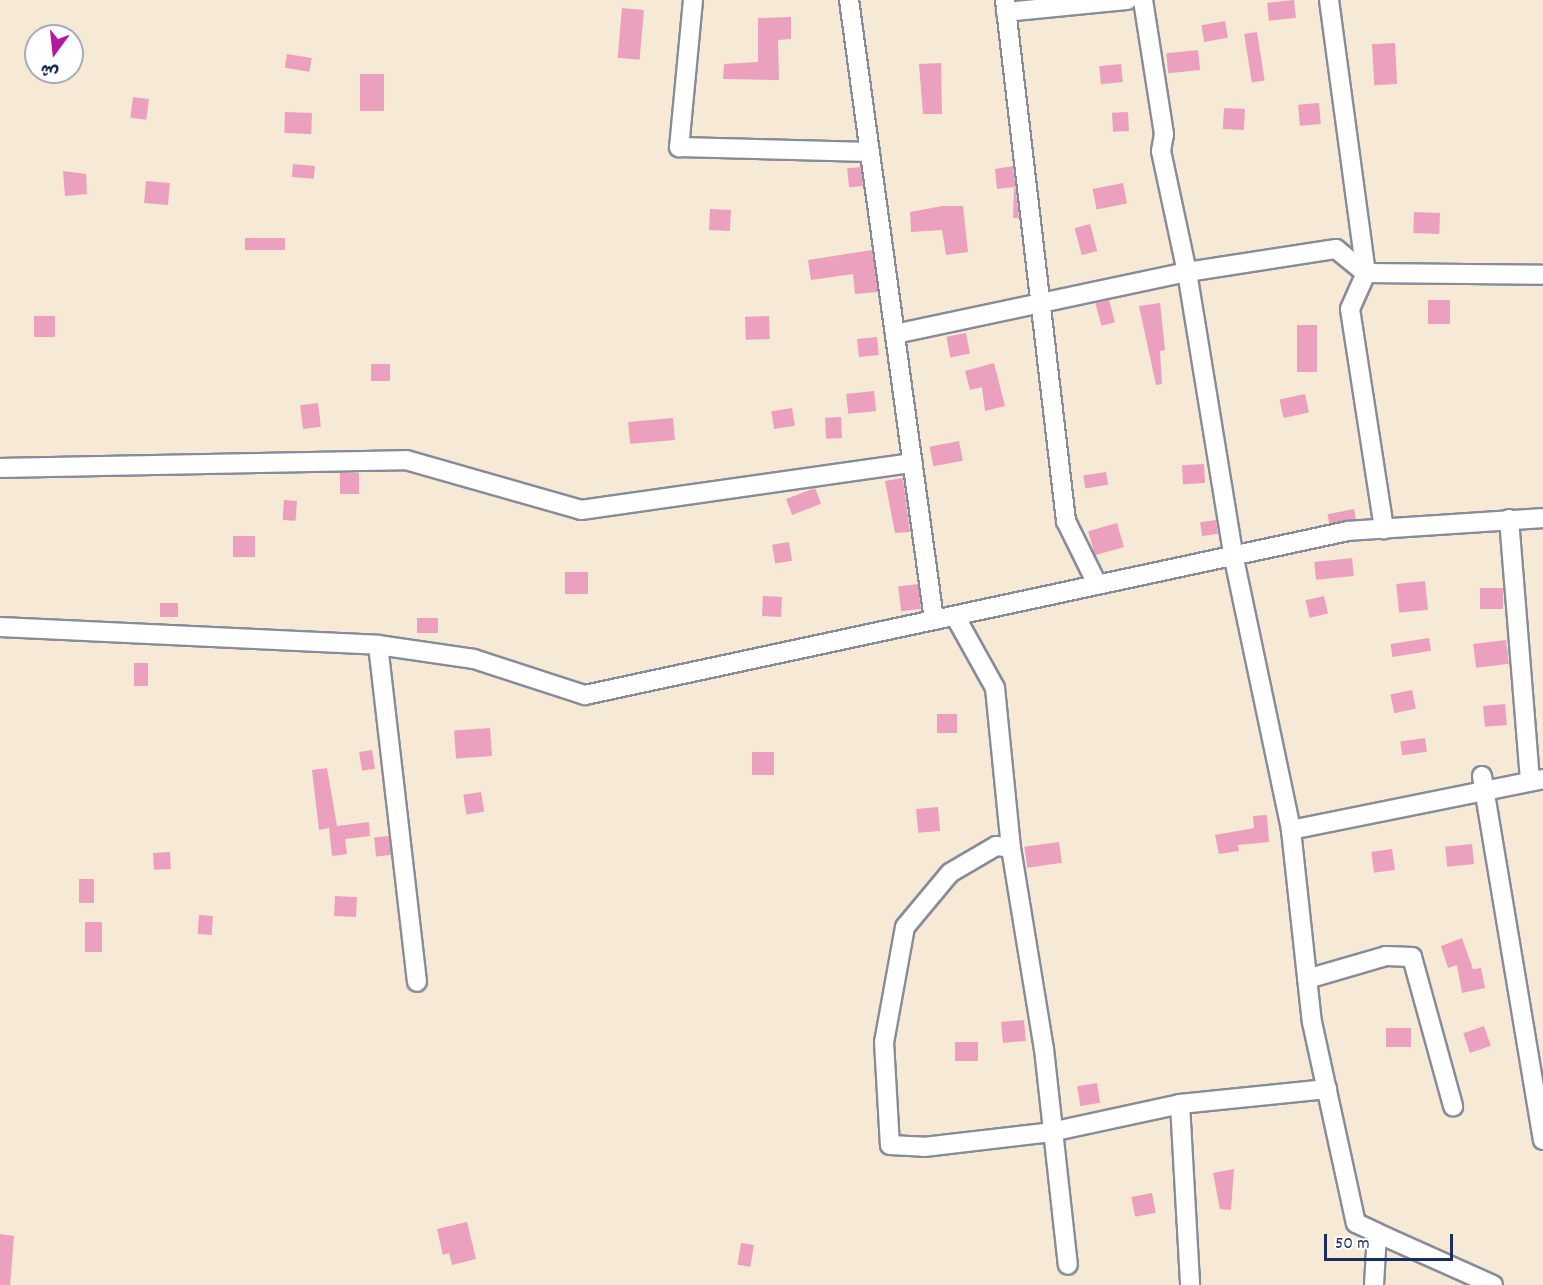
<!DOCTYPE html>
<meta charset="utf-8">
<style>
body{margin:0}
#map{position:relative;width:1543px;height:1285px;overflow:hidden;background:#f6e9d5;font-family:Dekko,"Playpen Sans Arabic",sans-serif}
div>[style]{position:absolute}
.building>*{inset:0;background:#eba0bd;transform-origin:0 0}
.roads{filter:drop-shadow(2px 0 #888c9a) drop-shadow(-2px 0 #888c9a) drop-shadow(0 2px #888c9a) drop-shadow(0 -2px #888c9a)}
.minor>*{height:18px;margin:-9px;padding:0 9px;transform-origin:9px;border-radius:9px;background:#fff}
span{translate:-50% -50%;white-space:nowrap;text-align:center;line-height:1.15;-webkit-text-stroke:4.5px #fff;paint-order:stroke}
.north{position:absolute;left:24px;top:24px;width:60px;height:60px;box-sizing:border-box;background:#fff;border:2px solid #a4acbf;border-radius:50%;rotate:195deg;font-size:16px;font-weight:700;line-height:24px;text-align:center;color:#1b2f5e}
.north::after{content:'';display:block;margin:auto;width:21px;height:27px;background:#b5179e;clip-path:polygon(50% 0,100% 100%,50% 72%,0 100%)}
.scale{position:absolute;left:1324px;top:1234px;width:129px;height:27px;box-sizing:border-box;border:3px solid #1b2f5e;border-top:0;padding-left:8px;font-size:18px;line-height:21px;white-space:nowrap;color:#1b2f5e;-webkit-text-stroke:4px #fff;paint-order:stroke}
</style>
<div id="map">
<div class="building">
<i style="left:1294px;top:0;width:18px;height:27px;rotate:84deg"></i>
<i style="left:622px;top:8px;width:22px;height:50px;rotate:5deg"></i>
<i style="clip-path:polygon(791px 17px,791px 39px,778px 40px,779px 80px,723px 79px,724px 64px,758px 62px,758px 18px)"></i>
<i style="left:1225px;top:21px;width:17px;height:24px;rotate:80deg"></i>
<i style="left:1257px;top:32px;width:49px;height:13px;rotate:81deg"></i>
<i style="left:1395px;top:43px;width:41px;height:23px;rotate:87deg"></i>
<i style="left:1198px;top:50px;width:20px;height:32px;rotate:84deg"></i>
<i style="left:287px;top:54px;width:25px;height:14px;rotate:9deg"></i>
<i style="clip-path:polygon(941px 63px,942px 114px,923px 114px,919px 64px)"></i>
<i style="left:1121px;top:64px;width:18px;height:22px;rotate:84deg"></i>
<i style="left:360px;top:74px;width:24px;height:37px"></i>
<i style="left:133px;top:97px;width:16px;height:21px;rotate:7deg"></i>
<i style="left:1319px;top:103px;width:21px;height:21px;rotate:85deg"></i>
<i style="left:1224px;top:108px;width:21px;height:21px;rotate:3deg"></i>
<i style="left:285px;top:112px;width:27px;height:21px;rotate:2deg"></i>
<i style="left:1128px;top:112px;width:19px;height:16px;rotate:87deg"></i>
<i style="left:293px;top:164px;width:22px;height:13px;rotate:5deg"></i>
<i style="clip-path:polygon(1013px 166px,1019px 218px,1013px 218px,1014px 187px,997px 189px,995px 169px)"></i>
<i style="left:861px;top:167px;width:19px;height:14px;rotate:84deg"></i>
<i style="clip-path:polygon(63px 171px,86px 174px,87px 194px,65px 196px)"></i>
<i style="left:146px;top:181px;width:24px;height:22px;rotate:5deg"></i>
<i style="left:1123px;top:183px;width:21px;height:31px;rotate:79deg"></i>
<i style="clip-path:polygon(942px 206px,963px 206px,968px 252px,946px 255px,942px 230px,911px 232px,910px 212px)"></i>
<i style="left:710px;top:209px;width:21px;height:21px;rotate:3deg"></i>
<i style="left:1414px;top:212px;width:26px;height:21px;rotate:2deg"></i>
<i style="left:1090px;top:224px;width:28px;height:16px;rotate:75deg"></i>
<i style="left:245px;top:238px;width:40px;height:12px"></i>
<i style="clip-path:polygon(872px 250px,878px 292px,855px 294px,853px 274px,811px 280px,808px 260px)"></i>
<i style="left:1109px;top:300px;width:23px;height:14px;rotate:75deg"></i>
<i style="left:1450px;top:300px;width:24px;height:22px;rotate:90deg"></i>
<i style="clip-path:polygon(1160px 303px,1165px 350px,1160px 351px,1162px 384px,1156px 385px,1139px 306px)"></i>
<i style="left:34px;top:316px;width:21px;height:21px"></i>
<i style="left:769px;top:316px;width:23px;height:24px;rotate:88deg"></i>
<i style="left:1297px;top:325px;width:20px;height:47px"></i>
<i style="left:966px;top:333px;width:21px;height:20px;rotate:79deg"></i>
<i style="left:877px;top:337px;width:18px;height:20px;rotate:84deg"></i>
<i style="clip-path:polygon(994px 363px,1005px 406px,985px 411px,982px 387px,970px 390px,965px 371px)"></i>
<i style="left:371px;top:364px;width:19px;height:17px"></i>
<i style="left:874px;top:391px;width:20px;height:28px;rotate:84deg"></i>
<i style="left:1305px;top:394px;width:19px;height:26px;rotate:78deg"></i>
<i style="left:318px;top:403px;width:24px;height:18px;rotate:83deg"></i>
<i style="left:792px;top:408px;width:18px;height:21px;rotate:81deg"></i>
<i style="left:841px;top:417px;width:21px;height:16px;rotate:87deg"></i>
<i style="left:673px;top:418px;width:22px;height:45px;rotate:85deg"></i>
<i style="left:959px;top:441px;width:20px;height:30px;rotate:79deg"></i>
<i style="left:1204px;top:464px;width:19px;height:22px;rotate:87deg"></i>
<i style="left:1106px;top:472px;width:13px;height:23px;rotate:81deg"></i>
<i style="left:340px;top:473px;width:19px;height:21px"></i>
<i style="clip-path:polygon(903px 478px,910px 532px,895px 533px,885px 481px)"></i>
<i style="left:815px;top:488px;width:17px;height:31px;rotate:69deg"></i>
<i style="left:284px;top:500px;width:13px;height:20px;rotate:4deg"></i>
<i style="left:1354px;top:509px;width:10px;height:27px;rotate:79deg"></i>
<i style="left:1216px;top:520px;width:14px;height:16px;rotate:82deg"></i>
<i style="left:1117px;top:523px;width:25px;height:30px;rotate:74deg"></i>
<i style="left:233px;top:536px;width:22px;height:21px"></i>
<i style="left:789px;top:542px;width:19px;height:17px;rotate:81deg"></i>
<i style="left:1352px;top:558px;width:18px;height:38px;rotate:84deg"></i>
<i style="left:565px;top:572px;width:23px;height:22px"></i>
<i style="left:1425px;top:581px;width:29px;height:29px;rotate:84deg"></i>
<i style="left:918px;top:584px;width:25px;height:20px;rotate:83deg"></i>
<i style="left:1480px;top:588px;width:23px;height:21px"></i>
<i style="left:763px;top:596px;width:19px;height:20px;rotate:3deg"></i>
<i style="left:1324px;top:596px;width:18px;height:19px;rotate:77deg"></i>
<i style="left:160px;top:603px;width:18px;height:14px"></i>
<i style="left:417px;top:618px;width:21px;height:15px"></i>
<i style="left:1429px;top:638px;width:13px;height:39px;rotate:81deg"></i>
<i style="left:1506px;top:640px;width:24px;height:33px;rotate:83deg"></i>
<i style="left:134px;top:663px;width:14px;height:23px"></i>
<i style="left:1412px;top:690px;width:19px;height:22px;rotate:78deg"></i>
<i style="left:1505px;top:704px;width:21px;height:22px;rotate:85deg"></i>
<i style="left:937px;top:714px;width:20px;height:19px"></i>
<i style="left:490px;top:728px;width:28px;height:36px;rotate:86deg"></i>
<i style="left:1425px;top:738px;width:14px;height:25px;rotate:82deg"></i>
<i style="left:372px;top:750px;width:19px;height:13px;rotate:81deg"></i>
<i style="left:752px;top:752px;width:22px;height:23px"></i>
<i style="clip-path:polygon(327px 768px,337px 826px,369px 822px,370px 836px,345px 839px,347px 854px,332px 856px,329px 828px,319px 830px,312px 770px)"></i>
<i style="left:481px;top:792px;width:20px;height:18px;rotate:81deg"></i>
<i style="left:938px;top:807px;width:24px;height:22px;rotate:85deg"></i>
<i style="clip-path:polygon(1267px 815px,1269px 842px,1238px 845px,1239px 851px,1219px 854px,1215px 835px,1254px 828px,1253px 816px)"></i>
<i style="left:389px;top:836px;width:19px;height:15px;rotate:84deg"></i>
<i style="left:1059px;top:842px;width:21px;height:35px;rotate:82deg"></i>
<i style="left:1472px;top:844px;width:20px;height:27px;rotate:84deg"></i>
<i style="left:1392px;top:849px;width:21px;height:21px;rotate:82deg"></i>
<i style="left:170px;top:852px;width:17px;height:17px;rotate:87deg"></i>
<i style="left:79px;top:879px;width:15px;height:24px"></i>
<i style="left:335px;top:896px;width:22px;height:20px;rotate:3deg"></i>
<i style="left:199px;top:915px;width:14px;height:19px;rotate:4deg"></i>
<i style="left:85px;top:922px;width:17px;height:30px"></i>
<i style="clip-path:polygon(1462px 938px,1473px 969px,1481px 968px,1485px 988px,1462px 993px,1457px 965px,1448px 968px,1441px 946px)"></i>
<i style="left:1024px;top:1020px;width:21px;height:23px;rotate:85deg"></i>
<i style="left:1484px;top:1026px;width:21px;height:22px;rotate:71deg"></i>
<i style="left:1411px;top:1028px;width:19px;height:25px;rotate:90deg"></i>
<i style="left:955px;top:1042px;width:23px;height:19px"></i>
<i style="left:1097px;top:1083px;width:20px;height:20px;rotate:81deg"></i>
<i style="clip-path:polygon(1234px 1169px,1231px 1210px,1220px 1209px,1213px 1173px)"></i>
<i style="left:1152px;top:1193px;width:20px;height:21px;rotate:79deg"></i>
<i style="clip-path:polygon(467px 1222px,476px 1259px,452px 1265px,449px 1253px,443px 1255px,437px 1229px)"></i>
<i style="clip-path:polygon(0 1234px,14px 1236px,10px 1285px,0 1285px)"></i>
<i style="left:741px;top:1243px;width:13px;height:22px;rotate:9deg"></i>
</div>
<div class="roads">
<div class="minor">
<i style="left:693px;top:0;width:148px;rotate:95.4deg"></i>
<i style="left:679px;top:147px;width:191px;rotate:1.5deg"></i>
<i style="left:849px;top:0;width:626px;rotate:82.19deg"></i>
<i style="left:1005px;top:0;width:525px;rotate:83.32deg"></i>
<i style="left:1066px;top:521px;width:70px;rotate:63.8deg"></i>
<i style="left:1143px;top:0;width:136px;rotate:81.1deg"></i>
<i style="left:1164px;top:134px;width:17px;rotate:100deg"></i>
<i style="left:1161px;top:151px;width:124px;rotate:77.9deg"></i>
<i style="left:1187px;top:272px;width:286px;rotate:80.7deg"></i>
<i style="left:1233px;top:554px;width:282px;rotate:78.1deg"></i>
<i style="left:1291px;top:830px;width:193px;rotate:83.8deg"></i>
<i style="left:1312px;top:1022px;width:206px;rotate:77.7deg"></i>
<i style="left:1356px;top:1223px;width:23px;rotate:25deg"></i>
<i style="left:1329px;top:0;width:275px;rotate:82.3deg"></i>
<i style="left:1366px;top:273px;width:39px;rotate:114deg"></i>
<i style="left:1350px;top:309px;width:223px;rotate:81.2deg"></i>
<i style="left:1006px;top:12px;width:122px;rotate:-5.7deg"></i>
<i style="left:895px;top:334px;width:299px;rotate:-12deg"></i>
<i style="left:1187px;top:272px;width:151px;rotate:-8.8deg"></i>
<i style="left:1336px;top:249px;width:38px;rotate:39deg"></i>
<i style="left:1366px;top:273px;width:177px;rotate:0.6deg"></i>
<i style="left:0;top:468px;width:406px;rotate:-1.1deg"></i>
<i style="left:406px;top:460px;width:182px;rotate:15.9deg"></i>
<i style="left:581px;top:510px;width:335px;rotate:-8.1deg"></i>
<i style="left:1509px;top:519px;width:262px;rotate:85.4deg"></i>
<i style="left:955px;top:616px;width:82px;rotate:60.9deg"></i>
<i style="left:995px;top:688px;width:161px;rotate:84.3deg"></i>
<i style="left:1011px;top:848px;width:204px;rotate:80.7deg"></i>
<i style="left:1044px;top:1049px;width:217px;rotate:83.7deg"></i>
<i style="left:0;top:627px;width:378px;rotate:2.7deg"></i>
<i style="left:378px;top:645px;width:97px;rotate:8.3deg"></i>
<i style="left:474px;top:659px;width:117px;rotate:18deg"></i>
<i style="left:585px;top:695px;width:780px;rotate:-12.13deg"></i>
<i style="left:1348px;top:531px;width:195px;rotate:-3.8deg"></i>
<i style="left:378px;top:645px;width:339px;rotate:83.4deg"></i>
<i style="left:1482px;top:776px;width:369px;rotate:80.5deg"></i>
<i style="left:1291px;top:830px;width:257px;rotate:-11.4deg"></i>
<i style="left:1011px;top:848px;width:15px;rotate:-172deg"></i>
<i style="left:996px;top:846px;width:53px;rotate:149.6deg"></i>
<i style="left:950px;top:873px;width:70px;rotate:129.8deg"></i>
<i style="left:905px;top:927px;width:117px;rotate:100.3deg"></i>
<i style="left:884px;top:1042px;width:103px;rotate:86.7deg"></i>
<i style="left:890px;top:1145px;width:34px;rotate:3deg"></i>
<i style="left:924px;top:1147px;width:128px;rotate:-6.7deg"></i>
<i style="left:1051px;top:1132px;width:132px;rotate:-12.2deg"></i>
<i style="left:1180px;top:1104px;width:148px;rotate:-5.8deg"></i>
<i style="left:1307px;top:979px;width:82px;rotate:-16.2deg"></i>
<i style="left:1386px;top:956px;width:26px;rotate:2deg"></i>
<i style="left:1412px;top:957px;width:155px;rotate:74.6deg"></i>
<i style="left:1180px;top:1104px;width:181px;rotate:86.8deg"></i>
<i style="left:1374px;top:1285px;width:52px;rotate:-86.7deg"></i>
<i style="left:1377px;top:1233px;width:127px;rotate:24.1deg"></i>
</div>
</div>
<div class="north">ش</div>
<div class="scale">50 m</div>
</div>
